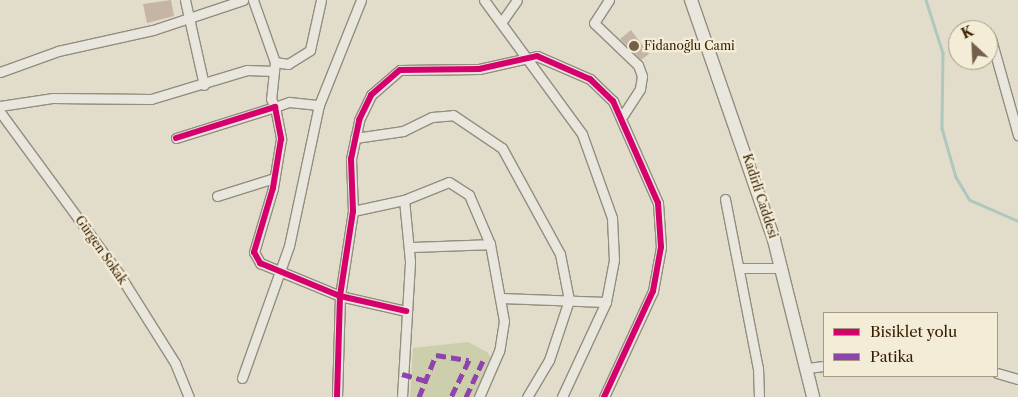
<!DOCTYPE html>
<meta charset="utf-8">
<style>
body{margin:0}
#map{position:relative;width:1018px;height:397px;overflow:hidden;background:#e2ddcb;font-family:"Libre Caslon Text",serif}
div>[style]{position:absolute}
.green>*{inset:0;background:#cdceab}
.stream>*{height:2.5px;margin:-1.25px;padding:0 1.25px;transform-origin:1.25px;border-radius:1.25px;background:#afc7bd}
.building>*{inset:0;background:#c4b5a4}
.roads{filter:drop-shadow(1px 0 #938d80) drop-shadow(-1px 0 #938d80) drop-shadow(0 1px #938d80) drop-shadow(0 -1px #938d80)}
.minor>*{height:9px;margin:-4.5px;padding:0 4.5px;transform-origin:4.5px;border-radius:4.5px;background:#e9e6dd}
.secondary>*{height:12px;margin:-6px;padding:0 6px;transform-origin:6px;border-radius:6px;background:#e9e6dd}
.quiet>*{height:5px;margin-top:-2.5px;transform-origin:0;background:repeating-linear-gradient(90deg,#8e44ad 0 10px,transparent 0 15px)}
.cycleway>*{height:6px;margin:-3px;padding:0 3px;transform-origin:3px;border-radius:3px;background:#d6006c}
.dots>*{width:14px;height:14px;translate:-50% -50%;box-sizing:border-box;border:2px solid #f3ecd7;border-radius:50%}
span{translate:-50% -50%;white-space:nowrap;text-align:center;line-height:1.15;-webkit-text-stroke:4.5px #f3ecd7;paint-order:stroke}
.poi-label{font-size:12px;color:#361e01}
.left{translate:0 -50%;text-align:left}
.street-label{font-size:12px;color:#361e01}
.legend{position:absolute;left:823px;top:312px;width:175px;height:65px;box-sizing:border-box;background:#f3ecd7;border:1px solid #a79a81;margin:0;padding:6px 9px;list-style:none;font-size:15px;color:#361e01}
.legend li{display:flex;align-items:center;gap:10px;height:25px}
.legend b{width:25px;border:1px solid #a79a81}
.north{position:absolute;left:948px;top:20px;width:50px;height:50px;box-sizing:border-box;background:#f3ecd7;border:1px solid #a79a81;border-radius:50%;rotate:335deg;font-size:14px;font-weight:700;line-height:20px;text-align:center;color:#361e01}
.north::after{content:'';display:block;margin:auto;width:18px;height:22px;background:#726148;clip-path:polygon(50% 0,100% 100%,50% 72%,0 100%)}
</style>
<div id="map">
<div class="green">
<i style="clip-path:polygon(468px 342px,487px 352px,495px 364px,478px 397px,410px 397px,413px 348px)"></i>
</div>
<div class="stream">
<i style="left:926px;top:0;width:56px;rotate:72.2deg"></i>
<i style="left:943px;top:53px;width:75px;rotate:90.8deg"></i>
<i style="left:942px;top:128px;width:51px;rotate:74.1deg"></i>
<i style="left:956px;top:177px;width:27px;rotate:59deg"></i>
<i style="left:970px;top:200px;width:52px;rotate:23.6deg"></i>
</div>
<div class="building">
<i style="clip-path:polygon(171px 0,174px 16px,147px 23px,143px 4px)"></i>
<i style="clip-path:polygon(631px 30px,649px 54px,641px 60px,620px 39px)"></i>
</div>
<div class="roads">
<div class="minor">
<i style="left:185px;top:0;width:87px;rotate:77.4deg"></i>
<i style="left:253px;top:0;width:66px;rotate:70.5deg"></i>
<i style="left:275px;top:62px;width:37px;rotate:96deg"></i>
<i style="left:271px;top:99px;width:9px;rotate:63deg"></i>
<i style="left:275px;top:107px;width:15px;rotate:-20deg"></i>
<i style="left:289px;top:102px;width:30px;rotate:6deg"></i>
<i style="left:484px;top:0;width:166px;rotate:53.8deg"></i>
<i style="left:582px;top:134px;width:89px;rotate:70.3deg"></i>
<i style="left:612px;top:218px;width:42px;rotate:87.3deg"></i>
<i style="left:614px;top:260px;width:43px;rotate:100.8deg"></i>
<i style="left:606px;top:302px;width:105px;rotate:114.9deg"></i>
<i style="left:609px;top:0;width:27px;rotate:123deg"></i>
<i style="left:594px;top:23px;width:61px;rotate:43.7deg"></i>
<i style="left:638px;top:65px;width:12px;rotate:70deg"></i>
<i style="left:642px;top:76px;width:13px;rotate:99deg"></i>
<i style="left:640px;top:89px;width:31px;rotate:123deg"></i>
<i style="left:503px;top:20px;width:24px;rotate:-55deg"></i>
<i style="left:991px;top:39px;width:100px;rotate:74.3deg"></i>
<i style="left:275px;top:62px;width:13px;rotate:9deg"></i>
<i style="left:288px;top:64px;width:26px;rotate:-32deg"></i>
<i style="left:310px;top:50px;width:51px;rotate:-77.6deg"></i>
<i style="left:0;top:72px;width:62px;rotate:-19.9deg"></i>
<i style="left:58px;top:51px;width:97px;rotate:-12.5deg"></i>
<i style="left:153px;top:30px;width:95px;rotate:-18.4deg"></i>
<i style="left:0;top:106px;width:54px;rotate:-8.6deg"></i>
<i style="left:53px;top:98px;width:98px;rotate:0.6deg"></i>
<i style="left:151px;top:99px;width:100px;rotate:-16.8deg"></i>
<i style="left:247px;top:70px;width:27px;rotate:2deg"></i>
<i style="left:0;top:112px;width:201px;rotate:53.7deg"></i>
<i style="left:119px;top:274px;width:105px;rotate:57.8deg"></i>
<i style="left:175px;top:363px;width:37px;rotate:68deg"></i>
<i style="left:176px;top:138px;width:104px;rotate:-17.4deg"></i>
<i style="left:275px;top:107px;width:33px;rotate:79deg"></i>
<i style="left:281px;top:139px;width:50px;rotate:99.3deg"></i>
<i style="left:273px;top:188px;width:67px;rotate:106.5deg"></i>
<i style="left:254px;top:252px;width:13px;rotate:61deg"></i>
<i style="left:260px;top:263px;width:87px;rotate:22.4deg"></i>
<i style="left:340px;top:296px;width:68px;rotate:12.8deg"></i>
<i style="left:355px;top:138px;width:49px;rotate:-8.3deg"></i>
<i style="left:403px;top:131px;width:32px;rotate:-26deg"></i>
<i style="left:432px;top:117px;width:21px;rotate:-5deg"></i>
<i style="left:453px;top:115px;width:59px;rotate:34deg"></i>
<i style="left:502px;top:148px;width:121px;rotate:61.3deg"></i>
<i style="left:560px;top:254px;width:47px;rotate:78.9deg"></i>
<i style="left:569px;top:300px;width:63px;rotate:108.4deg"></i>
<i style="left:549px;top:360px;width:43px;rotate:120.7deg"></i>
<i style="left:217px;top:196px;width:60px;rotate:-17.5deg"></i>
<i style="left:725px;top:199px;width:172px;rotate:79deg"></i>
<i style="left:758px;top:368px;width:29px;rotate:88deg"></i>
<i style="left:353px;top:211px;width:52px;rotate:-12.2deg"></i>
<i style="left:404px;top:200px;width:48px;rotate:-21.8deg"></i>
<i style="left:449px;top:182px;width:24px;rotate:33deg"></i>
<i style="left:469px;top:195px;width:53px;rotate:66.8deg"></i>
<i style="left:490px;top:244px;width:78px;rotate:79.7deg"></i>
<i style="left:504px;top:321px;width:30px;rotate:99deg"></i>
<i style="left:499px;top:351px;width:50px;rotate:113.5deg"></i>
<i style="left:410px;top:247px;width:80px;rotate:-2.1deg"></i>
<i style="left:741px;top:268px;width:41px"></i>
<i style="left:501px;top:298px;width:105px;rotate:2.2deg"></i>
<i style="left:807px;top:368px;width:17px;rotate:-7deg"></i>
<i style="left:997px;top:373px;width:22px;rotate:16deg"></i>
<i style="left:242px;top:378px;width:140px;rotate:-70.4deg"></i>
<i style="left:289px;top:246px;width:144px;rotate:-78deg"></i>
<i style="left:319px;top:105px;width:113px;rotate:-68.2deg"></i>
<i style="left:337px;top:397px;width:101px;rotate:-88.3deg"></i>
<i style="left:340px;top:296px;width:86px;rotate:-81.3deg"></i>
<i style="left:353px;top:211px;width:52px;rotate:-92.2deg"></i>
<i style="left:351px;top:159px;width:40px;rotate:-78deg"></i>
<i style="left:359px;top:120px;width:28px;rotate:-64deg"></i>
<i style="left:371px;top:95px;width:38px;rotate:-41deg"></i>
<i style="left:400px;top:70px;width:79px;rotate:-0.7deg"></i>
<i style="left:479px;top:69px;width:59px;rotate:-12.6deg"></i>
<i style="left:537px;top:56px;width:58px;rotate:23.5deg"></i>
<i style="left:590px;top:79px;width:32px;rotate:44deg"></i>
<i style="left:613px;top:101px;width:111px;rotate:66.2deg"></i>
<i style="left:658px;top:203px;width:44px;rotate:86.1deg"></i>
<i style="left:661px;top:247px;width:45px;rotate:100.3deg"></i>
<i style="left:653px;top:291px;width:117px;rotate:114.8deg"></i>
<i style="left:402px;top:397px;width:136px;rotate:-86.6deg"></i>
<i style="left:410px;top:261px;width:61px;rotate:-95.6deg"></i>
</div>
<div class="secondary">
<i style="left:691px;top:0;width:254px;rotate:70.9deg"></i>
<i style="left:774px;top:240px;width:162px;rotate:76deg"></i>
</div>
</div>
<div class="quiet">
<i style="left:402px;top:374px;width:25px;rotate:16deg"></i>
<i style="left:419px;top:397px;width:45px;rotate:-68deg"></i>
<i style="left:436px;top:355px;width:33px;rotate:9deg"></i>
<i style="left:469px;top:360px;width:41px;rotate:115.9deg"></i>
<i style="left:466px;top:397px;width:40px;rotate:-65deg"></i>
</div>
<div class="cycleway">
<i style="left:176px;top:138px;width:104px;rotate:-17.4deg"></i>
<i style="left:275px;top:107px;width:33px;rotate:79deg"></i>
<i style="left:281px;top:139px;width:50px;rotate:99.3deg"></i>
<i style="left:273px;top:188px;width:67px;rotate:106.5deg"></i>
<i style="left:254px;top:252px;width:13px;rotate:61deg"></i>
<i style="left:260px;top:263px;width:87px;rotate:22.4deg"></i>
<i style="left:340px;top:296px;width:68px;rotate:12.8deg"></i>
<i style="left:337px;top:397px;width:101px;rotate:-88.3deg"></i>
<i style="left:340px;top:296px;width:86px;rotate:-81.3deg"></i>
<i style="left:353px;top:211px;width:52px;rotate:-92.2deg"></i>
<i style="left:351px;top:159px;width:40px;rotate:-78deg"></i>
<i style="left:359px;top:120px;width:28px;rotate:-64deg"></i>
<i style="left:371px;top:95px;width:38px;rotate:-41deg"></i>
<i style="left:400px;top:70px;width:79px;rotate:-0.7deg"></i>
<i style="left:479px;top:69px;width:59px;rotate:-12.6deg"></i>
<i style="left:537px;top:56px;width:58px;rotate:23.5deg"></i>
<i style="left:590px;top:79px;width:32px;rotate:44deg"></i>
<i style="left:613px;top:101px;width:111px;rotate:66.2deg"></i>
<i style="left:658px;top:203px;width:44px;rotate:86.1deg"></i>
<i style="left:661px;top:247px;width:45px;rotate:100.3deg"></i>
<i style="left:653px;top:291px;width:117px;rotate:114.8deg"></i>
</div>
<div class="dots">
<i style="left:634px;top:46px;background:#726148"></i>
</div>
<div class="poi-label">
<span class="left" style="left:644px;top:46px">Fidanoğlu Cami</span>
</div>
<div class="street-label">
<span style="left:760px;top:196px;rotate:72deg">Kadirli Caddesi</span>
<span style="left:101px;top:250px;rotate:55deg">Gürgen Sokak</span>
</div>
<ul class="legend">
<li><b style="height:6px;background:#d6006c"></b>Bisiklet yolu</li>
<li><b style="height:6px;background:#8e44ad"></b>Patika</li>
</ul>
<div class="north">K</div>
</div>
